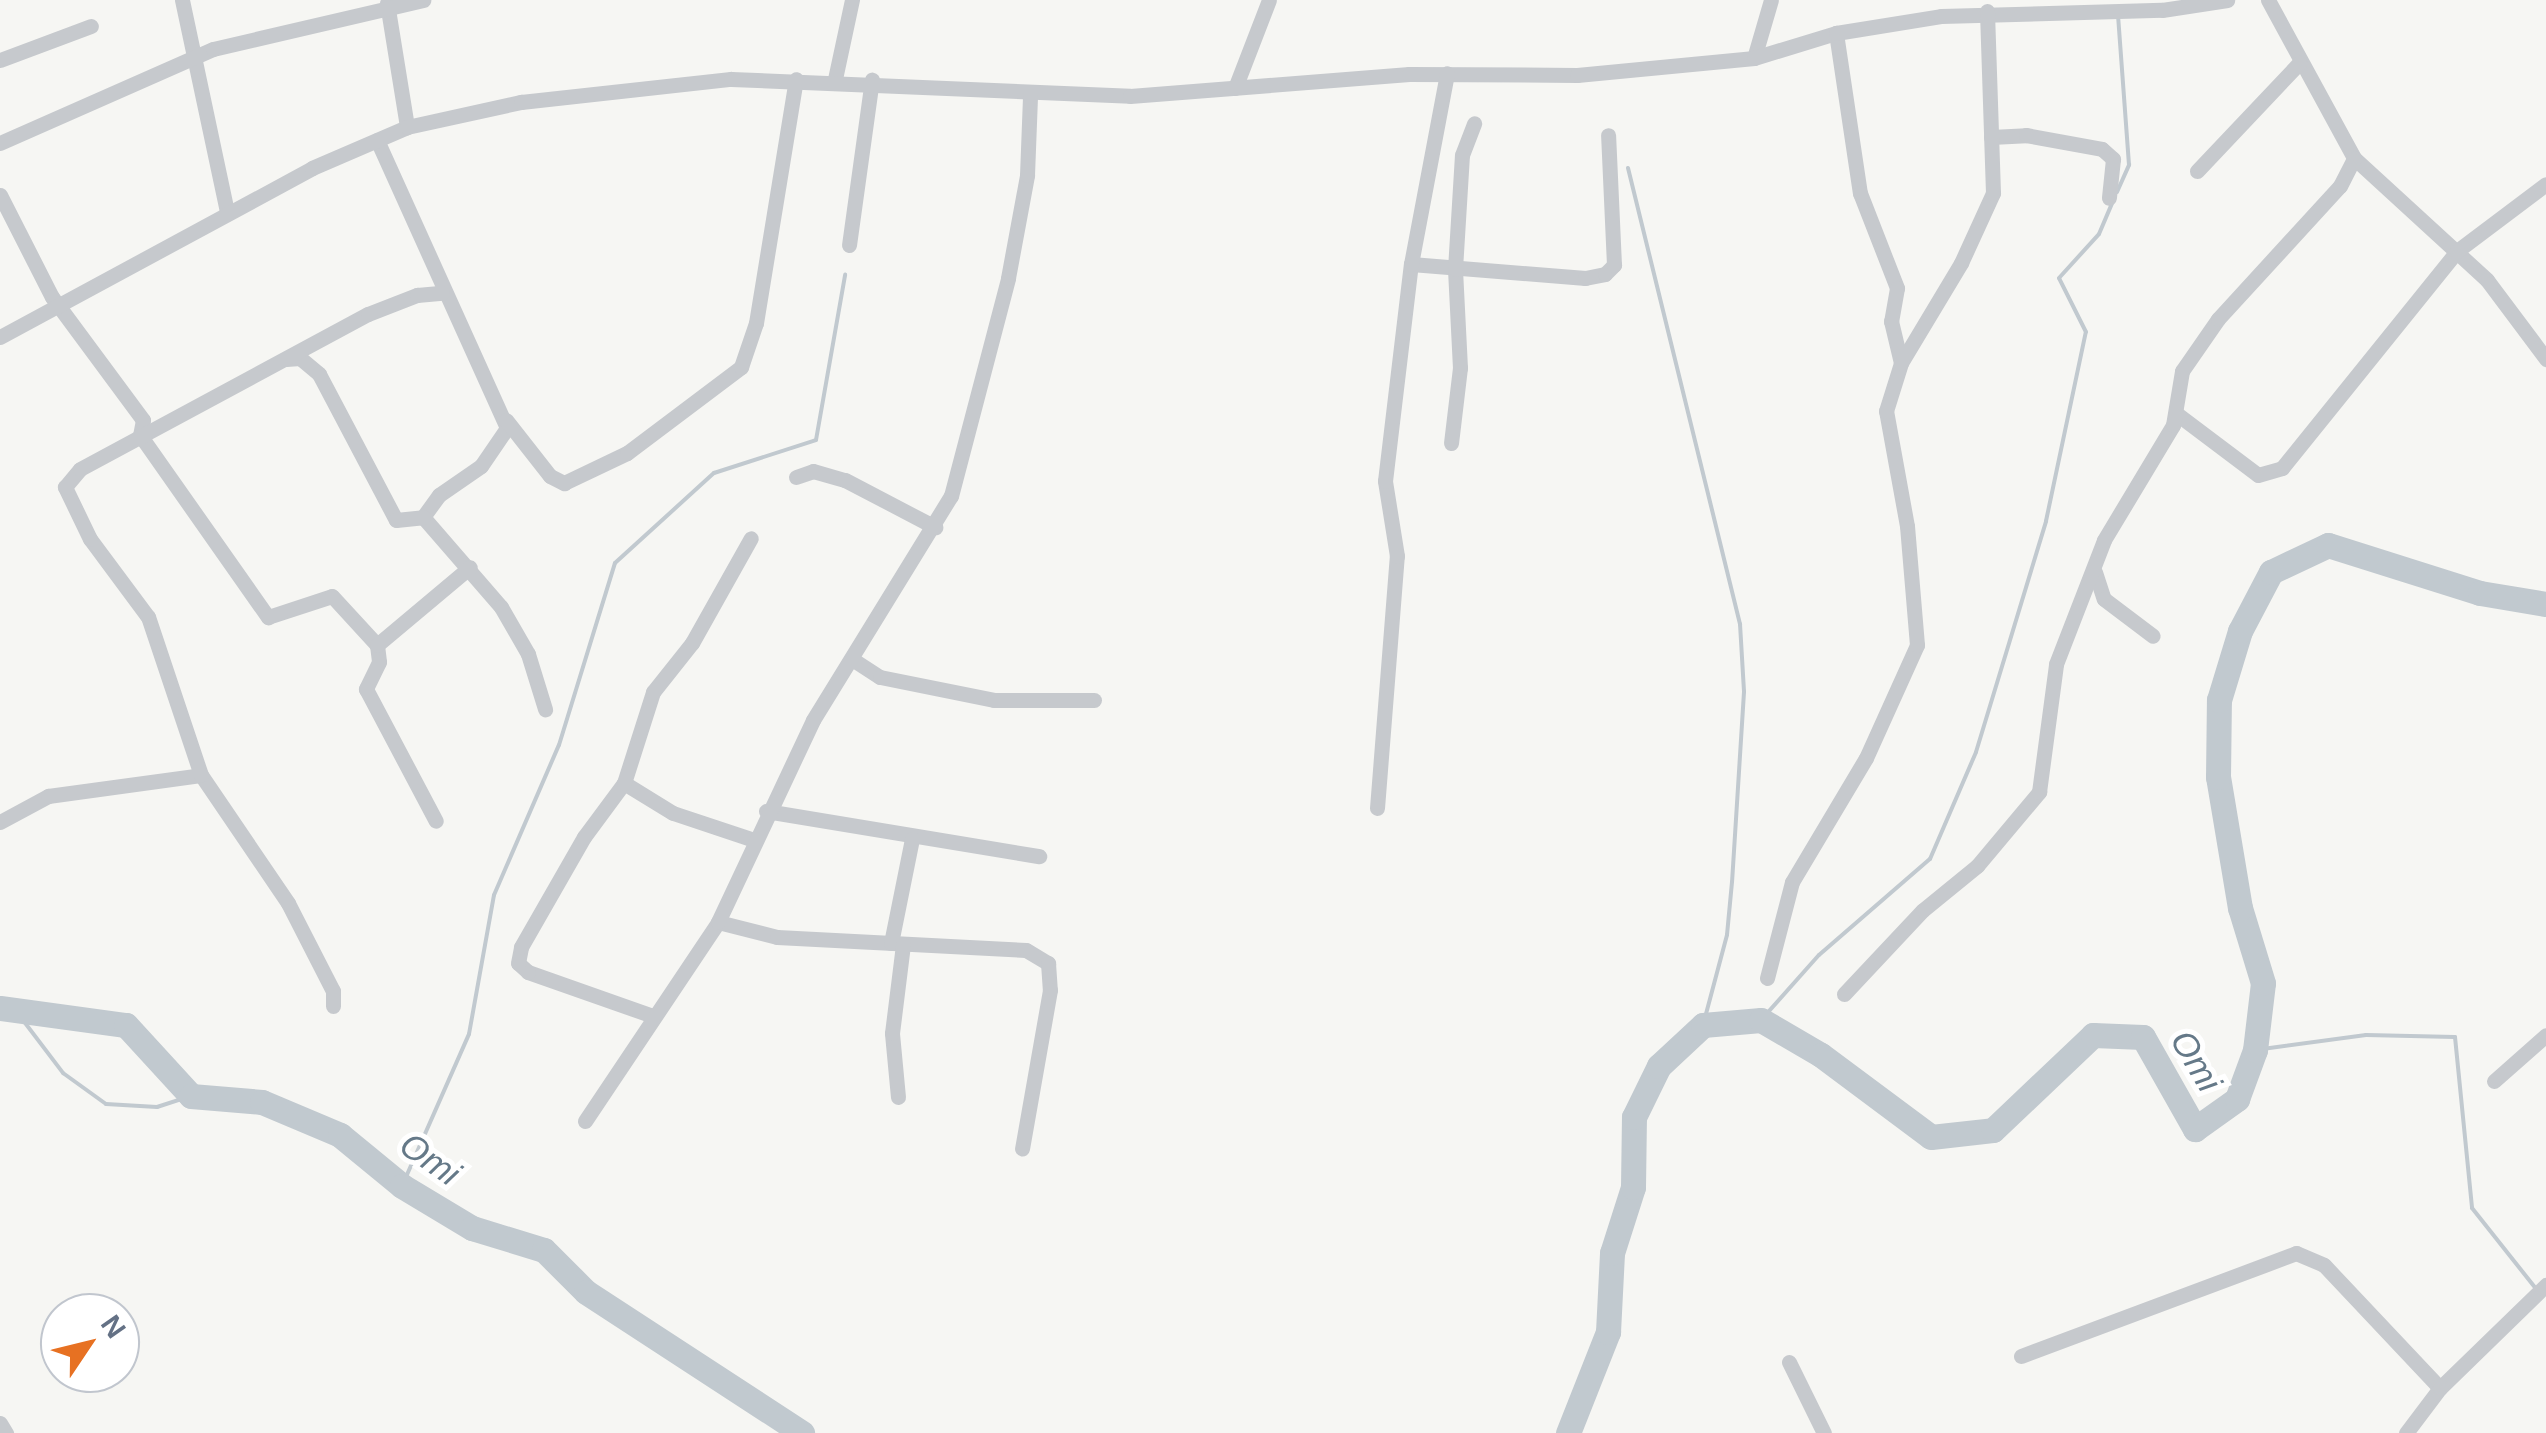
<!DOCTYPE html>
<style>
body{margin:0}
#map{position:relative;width:2546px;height:1433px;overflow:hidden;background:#f6f6f3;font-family:Helvetica,sans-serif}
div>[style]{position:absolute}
.stream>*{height:4px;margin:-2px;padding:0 2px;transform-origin:2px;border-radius:2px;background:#c1c9cf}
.river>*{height:25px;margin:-12.5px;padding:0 12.5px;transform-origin:12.5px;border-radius:12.5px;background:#c1c9cf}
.minor>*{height:15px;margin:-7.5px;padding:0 7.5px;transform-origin:7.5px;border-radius:7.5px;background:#c6c9cd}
span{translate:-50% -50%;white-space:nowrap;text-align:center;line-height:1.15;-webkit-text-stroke:10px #fff;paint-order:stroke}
.water-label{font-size:35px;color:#657988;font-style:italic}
.north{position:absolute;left:40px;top:1293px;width:100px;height:100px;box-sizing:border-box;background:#fff;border:2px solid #c1c6ce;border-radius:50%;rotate:55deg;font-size:28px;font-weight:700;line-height:40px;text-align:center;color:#647185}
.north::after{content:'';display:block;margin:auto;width:35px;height:45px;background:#e77122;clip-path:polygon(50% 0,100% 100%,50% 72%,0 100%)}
</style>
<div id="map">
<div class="stream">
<i style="left:1628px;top:168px;width:470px;rotate:76.2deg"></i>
<i style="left:1740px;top:624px;width:68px;rotate:86.6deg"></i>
<i style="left:1744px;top:692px;width:190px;rotate:93.6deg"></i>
<i style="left:1732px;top:882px;width:53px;rotate:95.4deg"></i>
<i style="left:1727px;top:935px;width:93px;rotate:104.9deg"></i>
<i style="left:2117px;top:192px;width:30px;rotate:-66deg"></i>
<i style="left:2129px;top:165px;width:150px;rotate:-94.2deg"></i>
<i style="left:16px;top:1011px;width:78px;rotate:52.8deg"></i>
<i style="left:63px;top:1073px;width:53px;rotate:35.8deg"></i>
<i style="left:106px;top:1104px;width:51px;rotate:3.4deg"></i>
<i style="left:157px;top:1107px;width:36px;rotate:-18deg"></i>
<i style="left:1761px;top:1020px;width:87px;rotate:-48.3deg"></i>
<i style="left:1819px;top:955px;width:147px;rotate:-40.9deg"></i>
<i style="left:1930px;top:859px;width:116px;rotate:-66.7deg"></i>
<i style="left:1976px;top:752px;width:241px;rotate:-73.1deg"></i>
<i style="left:2046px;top:521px;width:193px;rotate:-78.1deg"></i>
<i style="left:2086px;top:332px;width:60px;rotate:-116.6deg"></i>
<i style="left:2059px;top:278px;width:59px;rotate:-47.7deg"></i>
<i style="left:2099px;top:234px;width:36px;rotate:-67deg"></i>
<i style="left:2255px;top:1050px;width:112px;rotate:-7.7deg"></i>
<i style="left:2366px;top:1035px;width:89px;rotate:1.3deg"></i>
<i style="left:2455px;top:1037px;width:172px;rotate:84.3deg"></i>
<i style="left:2472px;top:1208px;width:105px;rotate:51.6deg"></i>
<i style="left:402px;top:1186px;width:166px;rotate:-66.2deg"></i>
<i style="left:469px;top:1034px;width:141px;rotate:-79.8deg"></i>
<i style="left:494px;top:895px;width:163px;rotate:-66.6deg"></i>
<i style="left:559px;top:745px;width:190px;rotate:-72.9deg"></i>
<i style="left:615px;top:563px;width:134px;rotate:-42.3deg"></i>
<i style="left:714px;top:473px;width:107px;rotate:-17.9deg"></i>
<i style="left:816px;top:440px;width:168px;rotate:-80deg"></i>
</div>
<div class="river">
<i style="left:0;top:1008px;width:127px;rotate:7.7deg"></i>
<i style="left:126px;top:1025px;width:96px;rotate:47.5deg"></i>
<i style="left:191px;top:1096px;width:71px;rotate:4.8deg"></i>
<i style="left:262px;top:1102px;width:85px;rotate:22.9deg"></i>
<i style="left:340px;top:1135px;width:80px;rotate:39.4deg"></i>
<i style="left:402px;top:1186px;width:82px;rotate:31deg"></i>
<i style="left:472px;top:1228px;width:75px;rotate:17deg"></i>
<i style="left:544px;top:1250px;width:59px;rotate:45deg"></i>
<i style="left:586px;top:1292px;width:258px;rotate:33.1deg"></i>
<i style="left:1568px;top:1433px;width:109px;rotate:-68.4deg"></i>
<i style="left:1608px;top:1332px;width:79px;rotate:-87.1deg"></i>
<i style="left:1612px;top:1253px;width:69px;rotate:-72.3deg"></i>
<i style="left:1633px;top:1187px;width:70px;rotate:-89.2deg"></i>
<i style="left:1634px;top:1117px;width:57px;rotate:-63.9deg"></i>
<i style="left:1659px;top:1066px;width:60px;rotate:-43deg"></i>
<i style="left:1703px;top:1025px;width:58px;rotate:-4.9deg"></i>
<i style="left:1761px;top:1020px;width:69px;rotate:30.3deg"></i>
<i style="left:1821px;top:1055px;width:137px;rotate:36.7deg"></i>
<i style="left:1931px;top:1137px;width:62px;rotate:-6.4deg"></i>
<i style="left:1993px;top:1130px;width:138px;rotate:-43.5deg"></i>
<i style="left:2093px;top:1035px;width:50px;rotate:2.3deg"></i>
<i style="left:2143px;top:1037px;width:106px;rotate:60.5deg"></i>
<i style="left:2195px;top:1129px;width:52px;rotate:-35.5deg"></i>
<i style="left:2237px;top:1099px;width:52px;rotate:-69.8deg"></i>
<i style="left:2255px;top:1050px;width:67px;rotate:-83.2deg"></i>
<i style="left:2263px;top:983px;width:78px;rotate:-107deg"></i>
<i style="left:2240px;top:908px;width:133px;rotate:-99.5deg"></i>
<i style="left:2218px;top:777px;width:77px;rotate:-89.3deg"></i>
<i style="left:2219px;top:700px;width:72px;rotate:-73.1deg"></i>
<i style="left:2240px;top:631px;width:67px;rotate:-62.3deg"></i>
<i style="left:2271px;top:572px;width:63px;rotate:-25.3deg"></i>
<i style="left:2328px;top:545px;width:159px;rotate:17.5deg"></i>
<i style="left:2480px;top:593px;width:67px;rotate:9.5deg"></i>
</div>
<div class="minor">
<i style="left:182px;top:0;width:217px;rotate:78deg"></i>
<i style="left:2268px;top:0;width:180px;rotate:61.4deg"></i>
<i style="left:2354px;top:158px;width:180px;rotate:42.5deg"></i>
<i style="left:2487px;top:280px;width:99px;rotate:53.2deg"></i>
<i style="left:387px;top:3px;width:126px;rotate:80.8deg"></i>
<i style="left:1836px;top:33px;width:162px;rotate:81.5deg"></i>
<i style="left:1860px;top:193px;width:102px;rotate:68.7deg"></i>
<i style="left:1897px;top:288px;width:34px;rotate:100deg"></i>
<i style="left:1891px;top:321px;width:43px;rotate:76.6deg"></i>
<i style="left:1754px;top:58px;width:60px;rotate:-73.7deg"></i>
<i style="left:0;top:60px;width:97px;rotate:-20.5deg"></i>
<i style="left:835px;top:79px;width:81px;rotate:-77.9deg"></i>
<i style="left:1235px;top:88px;width:94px;rotate:-68.9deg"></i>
<i style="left:1991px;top:137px;width:35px;rotate:-3deg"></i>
<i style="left:2026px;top:135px;width:77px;rotate:10.4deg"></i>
<i style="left:2102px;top:149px;width:15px;rotate:42deg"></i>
<i style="left:2113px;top:159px;width:39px;rotate:96deg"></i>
<i style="left:377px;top:140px;width:316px;rotate:65.7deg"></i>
<i style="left:507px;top:428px;width:46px;rotate:124.4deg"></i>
<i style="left:481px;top:466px;width:51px;rotate:145.4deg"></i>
<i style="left:439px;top:495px;width:27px;rotate:126deg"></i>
<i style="left:423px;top:517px;width:119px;rotate:49.1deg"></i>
<i style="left:501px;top:607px;width:54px;rotate:60.1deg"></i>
<i style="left:528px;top:654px;width:58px;rotate:72.8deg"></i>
<i style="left:0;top:143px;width:233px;rotate:-23.8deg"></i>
<i style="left:213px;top:49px;width:216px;rotate:-13.1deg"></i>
<i style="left:2197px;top:171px;width:149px;rotate:-46.6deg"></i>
<i style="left:0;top:195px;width:114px;rotate:63deg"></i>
<i style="left:52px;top:297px;width:153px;rotate:53.5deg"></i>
<i style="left:143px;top:420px;width:15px;rotate:101deg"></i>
<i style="left:140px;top:435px;width:223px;rotate:54.9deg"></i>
<i style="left:268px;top:617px;width:67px;rotate:-18.2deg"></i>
<i style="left:332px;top:596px;width:67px;rotate:47.4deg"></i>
<i style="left:377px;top:645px;width:17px;rotate:83deg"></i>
<i style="left:379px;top:662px;width:30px;rotate:116deg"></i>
<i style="left:366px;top:689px;width:149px;rotate:62.1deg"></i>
<i style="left:849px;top:245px;width:167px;rotate:-82.1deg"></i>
<i style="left:1411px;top:264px;width:175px;rotate:4.6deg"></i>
<i style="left:1585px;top:278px;width:20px;rotate:-11deg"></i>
<i style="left:1605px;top:274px;width:13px;rotate:-45deg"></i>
<i style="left:1614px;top:265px;width:130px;rotate:-92.6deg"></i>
<i style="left:0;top:337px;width:355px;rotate:-28.4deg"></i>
<i style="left:312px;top:168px;width:103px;rotate:-23.3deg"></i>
<i style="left:407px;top:127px;width:117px;rotate:-12.4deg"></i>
<i style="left:521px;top:102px;width:211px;rotate:-6.3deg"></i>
<i style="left:731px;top:79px;width:399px;rotate:2.4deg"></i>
<i style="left:1130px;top:96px;width:280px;rotate:-4.5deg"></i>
<i style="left:1409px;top:74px;width:168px;rotate:0.3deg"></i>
<i style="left:1577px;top:75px;width:178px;rotate:-5.5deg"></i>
<i style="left:1754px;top:58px;width:86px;rotate:-17deg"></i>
<i style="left:1836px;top:33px;width:106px;rotate:-9.2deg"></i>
<i style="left:1941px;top:16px;width:221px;rotate:-1.6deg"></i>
<i style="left:2162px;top:10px;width:66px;rotate:-8.7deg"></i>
<i style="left:286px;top:359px;width:14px;rotate:-4deg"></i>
<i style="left:300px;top:358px;width:25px;rotate:40deg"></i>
<i style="left:319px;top:374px;width:165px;rotate:62.2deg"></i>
<i style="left:396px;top:520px;width:27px;rotate:-6deg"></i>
<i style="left:2177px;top:414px;width:101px;rotate:37deg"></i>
<i style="left:2258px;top:475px;width:25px;rotate:-16deg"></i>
<i style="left:2282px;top:468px;width:279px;rotate:-51.1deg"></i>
<i style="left:2457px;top:251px;width:111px;rotate:-37deg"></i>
<i style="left:506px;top:420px;width:71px;rotate:51.8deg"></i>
<i style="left:550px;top:476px;width:16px;rotate:27deg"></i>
<i style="left:564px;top:483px;width:70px;rotate:-25.5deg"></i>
<i style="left:627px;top:453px;width:143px;rotate:-37deg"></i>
<i style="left:741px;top:367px;width:46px;rotate:-71.2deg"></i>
<i style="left:756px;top:323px;width:247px;rotate:-80.7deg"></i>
<i style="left:1451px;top:443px;width:76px;rotate:-83.2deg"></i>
<i style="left:1460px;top:368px;width:99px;rotate:-92.9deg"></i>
<i style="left:1455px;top:269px;width:114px;rotate:-86.5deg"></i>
<i style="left:1462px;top:155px;width:34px;rotate:-69deg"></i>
<i style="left:796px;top:477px;width:18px;rotate:-19deg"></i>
<i style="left:813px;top:471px;width:33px;rotate:16deg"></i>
<i style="left:845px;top:480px;width:102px;rotate:27.6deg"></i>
<i style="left:2095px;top:572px;width:28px;rotate:72deg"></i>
<i style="left:2104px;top:599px;width:61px;rotate:37.1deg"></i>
<i style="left:377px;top:645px;width:121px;rotate:-40deg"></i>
<i style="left:852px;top:659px;width:33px;rotate:33deg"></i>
<i style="left:880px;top:677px;width:116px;rotate:11.4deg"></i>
<i style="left:994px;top:700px;width:100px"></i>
<i style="left:624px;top:783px;width:57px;rotate:31.5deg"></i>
<i style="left:673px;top:813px;width:85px;rotate:18.4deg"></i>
<i style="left:1377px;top:808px;width:253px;rotate:-85.5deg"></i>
<i style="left:1397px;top:556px;width:76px;rotate:-99.1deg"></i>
<i style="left:1385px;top:481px;width:219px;rotate:-83.2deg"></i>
<i style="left:1411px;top:264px;width:194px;rotate:-79.3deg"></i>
<i style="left:766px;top:811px;width:277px;rotate:9.4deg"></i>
<i style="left:0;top:822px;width:55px;rotate:-28.4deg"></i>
<i style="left:48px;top:796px;width:154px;rotate:-7.8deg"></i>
<i style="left:718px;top:922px;width:61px;rotate:14.3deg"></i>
<i style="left:777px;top:937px;width:249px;rotate:3deg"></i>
<i style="left:1026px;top:950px;width:26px;rotate:31deg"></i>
<i style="left:1048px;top:963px;width:27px;rotate:86deg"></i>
<i style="left:1050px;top:990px;width:161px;rotate:100deg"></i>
<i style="left:891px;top:943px;width:106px;rotate:-78.6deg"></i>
<i style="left:1767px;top:978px;width:99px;rotate:-75.4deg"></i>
<i style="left:1792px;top:882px;width:144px;rotate:-59.2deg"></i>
<i style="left:1866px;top:758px;width:124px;rotate:-65.7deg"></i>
<i style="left:1917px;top:645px;width:119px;rotate:-94.8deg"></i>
<i style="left:1907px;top:526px;width:117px;rotate:-100.3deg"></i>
<i style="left:1886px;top:411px;width:50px;rotate:-72.6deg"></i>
<i style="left:1901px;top:363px;width:117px;rotate:-59deg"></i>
<i style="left:1961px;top:263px;width:77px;rotate:-65.4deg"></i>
<i style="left:1993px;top:193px;width:182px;rotate:-91.9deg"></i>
<i style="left:1844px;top:994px;width:115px;rotate:-46.8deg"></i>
<i style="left:1923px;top:910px;width:70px;rotate:-39.2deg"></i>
<i style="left:1977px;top:866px;width:97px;rotate:-50deg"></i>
<i style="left:2039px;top:792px;width:129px;rotate:-82.4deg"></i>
<i style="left:2056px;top:664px;width:133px;rotate:-68.8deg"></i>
<i style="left:2104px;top:540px;width:134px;rotate:-59deg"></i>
<i style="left:2173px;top:425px;width:55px;rotate:-80.5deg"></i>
<i style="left:2182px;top:371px;width:63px;rotate:-55.3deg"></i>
<i style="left:2218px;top:319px;width:180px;rotate:-47.5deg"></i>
<i style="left:2340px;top:186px;width:31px;rotate:-63deg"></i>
<i style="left:333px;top:1006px;width:15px;rotate:-90deg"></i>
<i style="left:333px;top:991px;width:99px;rotate:-117.1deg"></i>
<i style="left:288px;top:903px;width:155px;rotate:-124.2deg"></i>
<i style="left:201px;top:775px;width:167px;rotate:-108.5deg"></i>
<i style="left:148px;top:617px;width:97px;rotate:-126.6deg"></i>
<i style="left:90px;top:539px;width:58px;rotate:-115.7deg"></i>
<i style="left:65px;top:487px;width:23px;rotate:-50deg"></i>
<i style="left:80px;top:469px;width:327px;rotate:-28.3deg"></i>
<i style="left:368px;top:314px;width:53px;rotate:-21.2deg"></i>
<i style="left:417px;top:295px;width:25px;rotate:-5deg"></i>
<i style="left:653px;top:1016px;width:133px;rotate:-160.6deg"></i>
<i style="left:528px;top:972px;width:13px;rotate:-138deg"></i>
<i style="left:518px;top:963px;width:16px;rotate:-79deg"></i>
<i style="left:521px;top:947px;width:127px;rotate:-60.2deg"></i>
<i style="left:584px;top:837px;width:67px;rotate:-53.5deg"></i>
<i style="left:624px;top:783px;width:96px;rotate:-72.3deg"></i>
<i style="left:653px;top:692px;width:63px;rotate:-51.5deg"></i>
<i style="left:692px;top:643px;width:120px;rotate:-60.7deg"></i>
<i style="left:2494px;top:1081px;width:69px;rotate:-41.5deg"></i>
<i style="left:898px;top:1097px;width:64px;rotate:-95.4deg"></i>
<i style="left:892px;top:1033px;width:89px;rotate:-82.9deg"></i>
<i style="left:585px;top:1121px;width:239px;rotate:-56.2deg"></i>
<i style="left:718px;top:922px;width:223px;rotate:-64.8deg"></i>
<i style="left:813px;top:720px;width:263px;rotate:-58.4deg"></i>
<i style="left:951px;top:496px;width:225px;rotate:-75.3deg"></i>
<i style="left:1008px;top:278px;width:105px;rotate:-79.5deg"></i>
<i style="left:1027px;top:175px;width:79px;rotate:-87.8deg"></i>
<i style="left:2021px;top:1356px;width:294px;rotate:-20.5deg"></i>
<i style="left:2296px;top:1253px;width:30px;rotate:23deg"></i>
<i style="left:2324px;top:1265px;width:169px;rotate:46.7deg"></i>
<i style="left:1789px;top:1362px;width:79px;rotate:63.8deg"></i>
<i style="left:0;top:1423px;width:12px;rotate:59deg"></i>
<i style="left:2406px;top:1433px;width:56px;rotate:-52.9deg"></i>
<i style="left:2440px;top:1388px;width:148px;rotate:-44.2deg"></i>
</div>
<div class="water-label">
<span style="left:2196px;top:1061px;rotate:59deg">Omi</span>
<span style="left:430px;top:1159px;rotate:35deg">Omi</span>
</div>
<div class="north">N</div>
</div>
